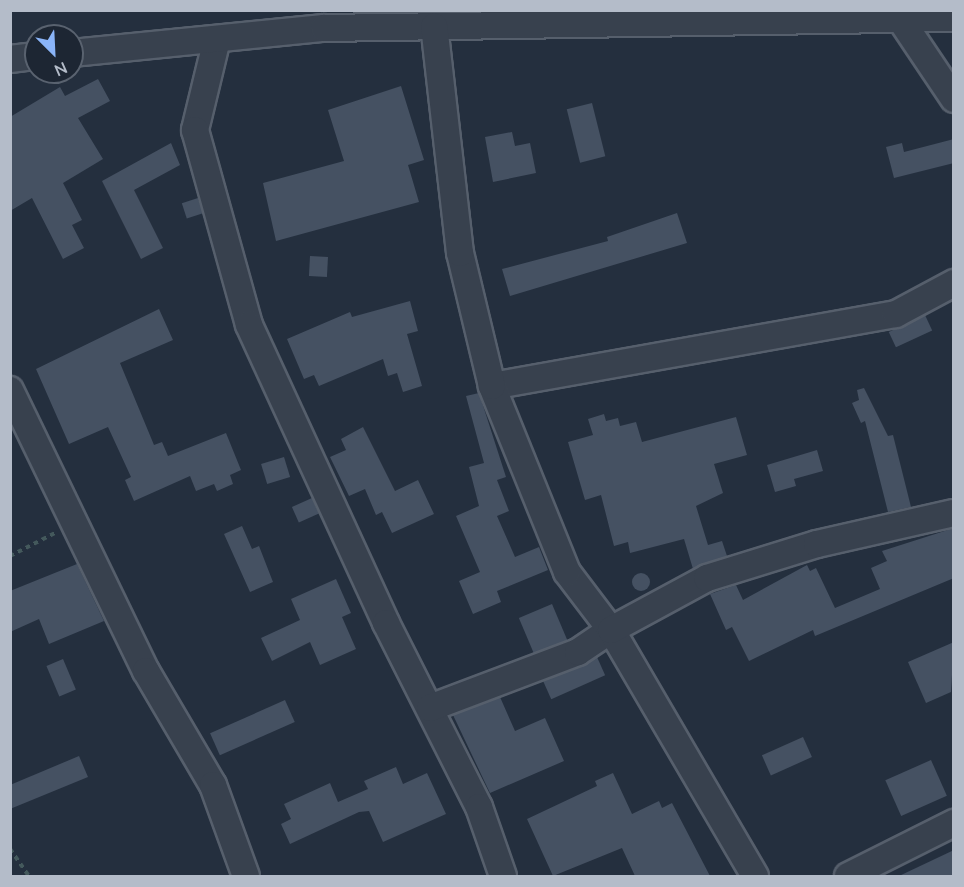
<!DOCTYPE html>
<style>
body{margin:0}
#map{position:relative;width:964px;height:887px;overflow:hidden;background:#242f3e;font-family:"Nunito Sans",sans-serif}
div>[style]{position:absolute}
.building>*{inset:0;background:#455162;transform-origin:0 0}
.round{border-radius:50%}
.path>*{height:4px;margin-top:-2px;transform-origin:0;background:repeating-linear-gradient(90deg,#44595c 0 4.5px,transparent 0 9px)}
.roads{filter:drop-shadow(2px 0 #565f6c) drop-shadow(-2px 0 #565f6c) drop-shadow(0 2px #565f6c) drop-shadow(0 -2px #565f6c)}
.minor>*{height:26px;margin:-13px;padding:0 13px;transform-origin:13px;border-radius:13px;background:#38414e}
span{translate:-50% -50%;white-space:nowrap;text-align:center;line-height:1.15;-webkit-text-stroke:4.5px #1d2633;paint-order:stroke}
.frame{position:absolute;inset:0;border:12px solid #b4bcc9;pointer-events:none}
.north{position:absolute;left:24px;top:24px;width:60px;height:60px;box-sizing:border-box;background:#1d2633;border:2px solid #59626f;border-radius:50%;rotate:156deg;font-size:16px;font-weight:700;line-height:24px;text-align:center;color:#b4bcc9}
.north::after{content:'';display:block;margin:auto;width:21px;height:27px;background:#8ab4f8;clip-path:polygon(50% 0,100% 100%,50% 72%,0 100%)}
</style>
<div id="map">
<div class="building">
<i style="clip-path:polygon(98px 79px,110px 101px,78px 118px,103px 159px,63px 183px,82px 220px,72px 225px,84px 248px,63px 259px,32px 198px,10px 211px,10px 117px,60px 87px,65px 96px)"></i>
<i style="clip-path:polygon(401px 86px,424px 160px,408px 165px,419px 202px,276px 241px,263px 183px,344px 161px,328px 110px)"></i>
<i style="left:592px;top:103px;width:55px;height:26px;rotate:76deg"></i>
<i style="clip-path:polygon(512px 132px,515px 146px,530px 143px,536px 173px,493px 182px,485px 137px)"></i>
<i style="clip-path:polygon(954px 139px,954px 163px,894px 178px,886px 147px,902px 143px,904px 152px)"></i>
<i style="clip-path:polygon(171px 143px,180px 165px,134px 190px,163px 248px,141px 259px,102px 181px)"></i>
<i style="left:198px;top:198px;width:16px;height:17px;rotate:72deg"></i>
<i style="clip-path:polygon(677px 213px,687px 243px,510px 296px,502px 269px,608px 241px,607px 237px)"></i>
<i style="left:310px;top:256px;width:18px;height:20px;rotate:3deg"></i>
<i style="clip-path:polygon(410px 301px,418px 331px,407px 334px,422px 386px,403px 392px,397px 373px,388px 376px,383px 359px,319px 386px,314px 375px,304px 379px,287px 339px,350px 312px,352px 317px)"></i>
<i style="clip-path:polygon(159px 309px,173px 340px,120px 363px,154px 445px,162px 442px,168px 456px,226px 433px,241px 470px,230px 475px,233px 484px,217px 491px,214px 484px,196px 491px,190px 476px,134px 501px,125px 480px,131px 477px,108px 427px,69px 444px,36px 369px)"></i>
<i style="left:925px;top:315px;width:17px;height:40px;rotate:65deg"></i>
<i style="clip-path:polygon(864px 388px,888px 436px,893px 435px,911px 507px,888px 512px,865px 421px,861px 423px,852px 403px,859px 400px,857px 390px)"></i>
<i style="clip-path:polygon(479px 393px,506px 477px,497px 480px,509px 511px,497px 516px,515px 557px,539px 547px,548px 570px,497px 591px,501px 602px,473px 614px,459px 581px,480px 572px,456px 516px,479px 506px,469px 467px,484px 463px,466px 396px)"></i>
<i style="clip-path:polygon(604px 414px,606px 421px,618px 418px,620px 426px,636px 422px,642px 442px,736px 417px,747px 455px,714px 464px,723px 493px,696px 506px,708px 545px,722px 541px,727px 556px,693px 569px,684px 539px,630px 553px,628px 542px,614px 546px,601px 495px,585px 500px,568px 442px,593px 435px,588px 419px)"></i>
<i style="clip-path:polygon(363px 427px,395px 491px,418px 480px,434px 514px,392px 533px,382px 512px,376px 515px,365px 489px,349px 496px,330px 457px,346px 450px,341px 439px)"></i>
<i style="clip-path:polygon(817px 450px,823px 471px,794px 479px,796px 486px,775px 492px,767px 465px)"></i>
<i style="left:284px;top:457px;width:21px;height:24px;rotate:73deg"></i>
<i style="left:312px;top:498px;width:17px;height:22px;rotate:66deg"></i>
<i style="clip-path:polygon(242px 526px,252px 549px,259px 546px,273px 582px,250px 592px,224px 534px)"></i>
<i style="clip-path:polygon(954px 528px,954px 578px,815px 636px,813px 630px,749px 661px,732px 627px,726px 630px,710px 594px,736px 585px,743px 600px,807px 565px,810px 571px,816px 568px,835px 608px,880px 589px,871px 568px,887px 561px,882px 551px)"></i>
<i style="clip-path:polygon(77px 564px,104px 621px,49px 644px,39px 619px,10px 632px,10px 591px)"></i>
<i class="round" style="left:632px;top:573px;width:18px;height:18px"></i>
<i style="clip-path:polygon(336px 579px,351px 613px,342px 617px,356px 649px,320px 665px,310px 642px,272px 661px,261px 638px,300px 620px,291px 599px)"></i>
<i style="left:552px;top:604px;width:39px;height:36px;rotate:67deg"></i>
<i style="clip-path:polygon(954px 642px,951px 692px,926px 703px,908px 662px)"></i>
<i style="left:597px;top:657px;width:20px;height:59px;rotate:66deg"></i>
<i style="left:63px;top:659px;width:33px;height:18px;rotate:67deg"></i>
<i style="clip-path:polygon(500px 697px,515px 731px,545px 718px,564px 761px,490px 793px,453px 715px)"></i>
<i style="left:285px;top:700px;width:24px;height:82px;rotate:66deg"></i>
<i style="left:803px;top:737px;width:22px;height:45px;rotate:66deg"></i>
<i style="clip-path:polygon(79px 756px,88px 777px,10px 809px,10px 785px)"></i>
<i style="left:931px;top:760px;width:39px;height:50px;rotate:66deg"></i>
<i style="clip-path:polygon(396px 767px,403px 784px,427px 773px,446px 814px,383px 842px,369px 811px,359px 812px,290px 844px,281px 824px,291px 819px,284px 804px,330px 783px,338px 802px,368px 789px,364px 781px)"></i>
<i style="clip-path:polygon(613px 773px,632px 814px,659px 801px,662px 808px,672px 803px,710px 876px,635px 876px,622px 848px,553px 876px,527px 819px,597px 786px,595px 781px)"></i>
<i style="clip-path:polygon(954px 850px,954px 876px,899px 876px)"></i>
</div>
<div class="path">
<i style="left:10px;top:556px;width:51px;rotate:-27.1deg"></i>
<i style="left:10px;top:849px;width:33px;rotate:55deg"></i>
</div>
<div class="roads">
<div class="minor">
<i style="left:901px;top:20px;width:95px;rotate:56.1deg"></i>
<i style="left:217px;top:39px;width:94px;rotate:103.6deg"></i>
<i style="left:195px;top:130px;width:202px;rotate:74.5deg"></i>
<i style="left:249px;top:325px;width:328px;rotate:65.3deg"></i>
<i style="left:386px;top:623px;width:206px;rotate:63.2deg"></i>
<i style="left:479px;top:807px;width:73px;rotate:70.8deg"></i>
<i style="left:72px;top:53px;width:253px;rotate:-5.7deg"></i>
<i style="left:324px;top:28px;width:630px;rotate:-0.91deg"></i>
<i style="left:10px;top:59px;width:26px;rotate:-7deg"></i>
<i style="left:492px;top:386px;width:410px;rotate:-10.1deg"></i>
<i style="left:896px;top:314px;width:66px;rotate:-28.1deg"></i>
<i style="left:10px;top:390px;width:312px;rotate:64.2deg"></i>
<i style="left:146px;top:671px;width:132px;rotate:59.6deg"></i>
<i style="left:213px;top:785px;width:97px;rotate:70.1deg"></i>
<i style="left:430px;top:708px;width:158px;rotate:-20.7deg"></i>
<i style="left:578px;top:652px;width:40px;rotate:-34deg"></i>
<i style="left:611px;top:630px;width:73px;rotate:-127.2deg"></i>
<i style="left:567px;top:572px;width:201px;rotate:-112deg"></i>
<i style="left:492px;top:386px;width:137px;rotate:-103.5deg"></i>
<i style="left:460px;top:253px;width:228px;rotate:-96.5deg"></i>
<i style="left:755px;top:876px;width:285px;rotate:-120.3deg"></i>
<i style="left:611px;top:630px;width:109px;rotate:-28.4deg"></i>
<i style="left:707px;top:578px;width:115px;rotate:-17.2deg"></i>
<i style="left:817px;top:544px;width:140px;rotate:-12.8deg"></i>
<i style="left:848px;top:876px;width:119px;rotate:-26.6deg"></i>
</div>
</div>
<div class="frame"></div>
<div class="north">N</div>
</div>
